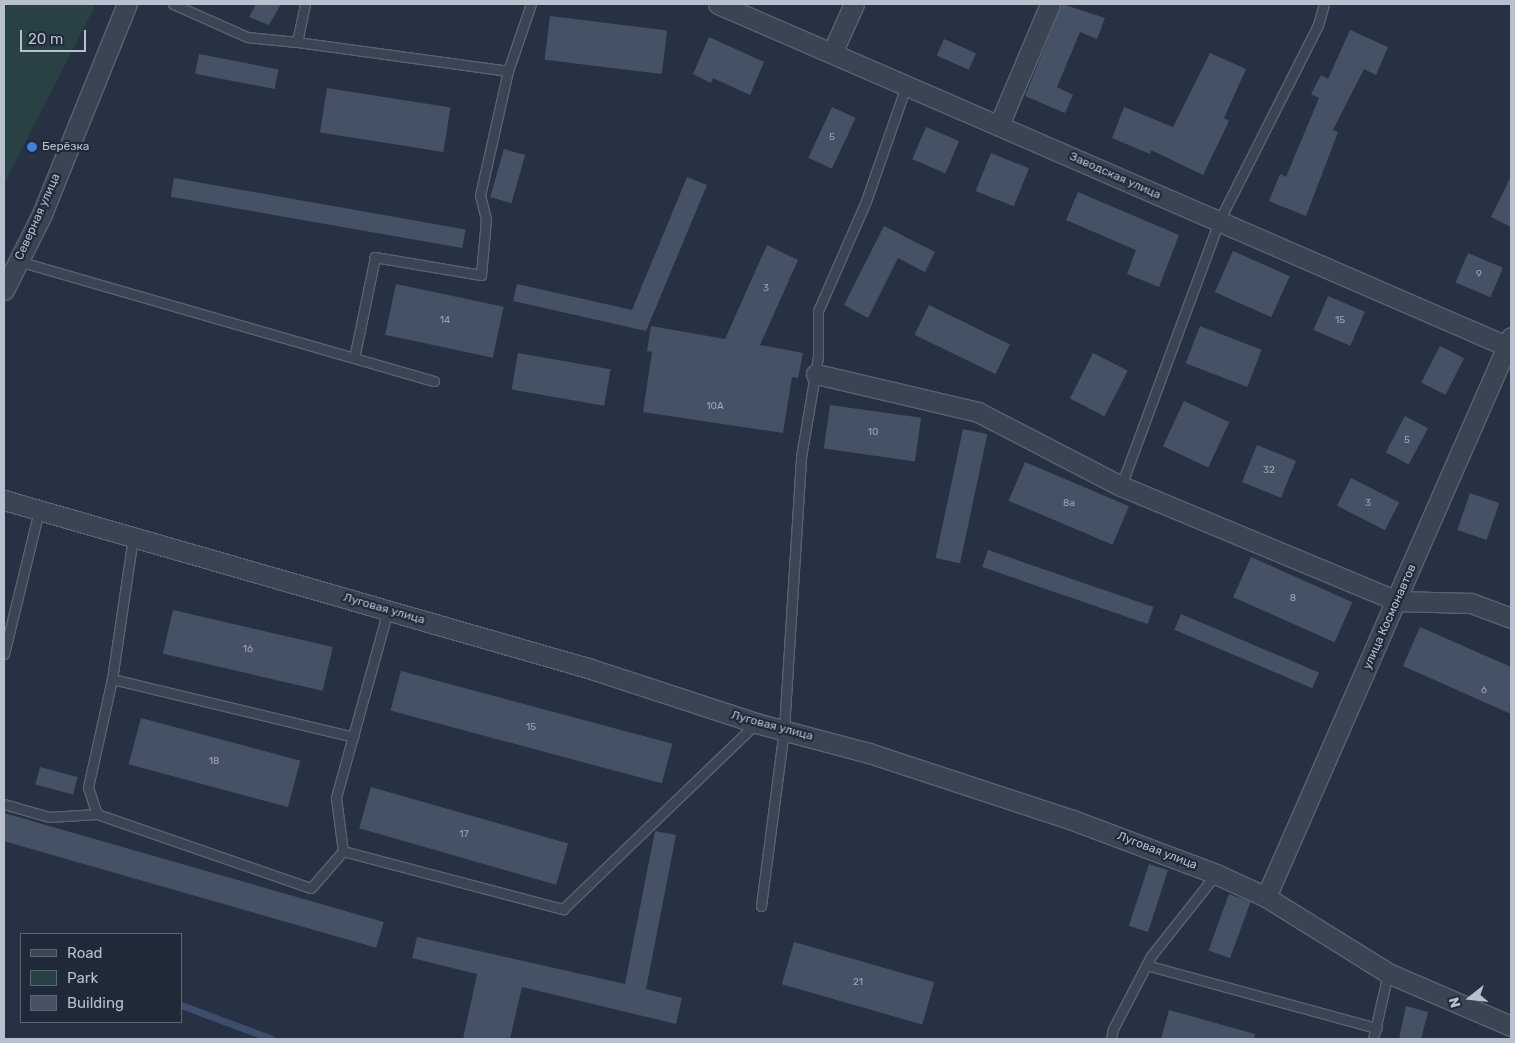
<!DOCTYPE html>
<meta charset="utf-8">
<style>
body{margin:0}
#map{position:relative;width:1515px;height:1043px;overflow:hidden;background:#263243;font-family:Rubik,sans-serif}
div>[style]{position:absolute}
.green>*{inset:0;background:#294044}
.stream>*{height:7px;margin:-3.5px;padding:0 3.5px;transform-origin:3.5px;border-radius:3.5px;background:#3c4e6c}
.building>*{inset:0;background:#455265;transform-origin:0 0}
.roads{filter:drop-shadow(1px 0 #596270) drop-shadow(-1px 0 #596270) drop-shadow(0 1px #596270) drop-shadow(0 -1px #596270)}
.lane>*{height:9px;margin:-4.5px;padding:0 4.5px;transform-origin:4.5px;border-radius:4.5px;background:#3b4453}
.street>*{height:19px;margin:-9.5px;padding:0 9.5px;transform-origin:9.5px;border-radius:9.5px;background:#3b4453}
.dots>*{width:14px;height:14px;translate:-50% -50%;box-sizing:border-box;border:2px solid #1f2938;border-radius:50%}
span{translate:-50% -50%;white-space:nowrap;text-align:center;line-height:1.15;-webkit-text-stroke:4.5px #1f2938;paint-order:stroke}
.number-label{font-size:10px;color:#9ba4b3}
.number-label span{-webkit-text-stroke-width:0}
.poi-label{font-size:12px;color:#b8bfcd}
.left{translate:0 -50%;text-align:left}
.street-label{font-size:12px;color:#b8bfcd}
.frame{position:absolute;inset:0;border:5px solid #b8bfcd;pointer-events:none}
.legend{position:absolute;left:20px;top:933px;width:162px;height:90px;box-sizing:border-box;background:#1f2938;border:1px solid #5c6574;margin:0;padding:6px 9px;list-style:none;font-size:15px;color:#b8bfcd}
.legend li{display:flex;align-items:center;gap:10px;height:25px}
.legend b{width:25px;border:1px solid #5c6574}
.north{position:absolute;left:1445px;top:973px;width:50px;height:50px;-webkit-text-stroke:4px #1f2938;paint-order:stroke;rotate:254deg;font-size:14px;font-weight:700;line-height:20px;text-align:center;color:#b8bfcd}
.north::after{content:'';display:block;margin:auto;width:18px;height:22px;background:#b8bfcd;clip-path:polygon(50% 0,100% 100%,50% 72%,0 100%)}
.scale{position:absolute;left:20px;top:30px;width:66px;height:22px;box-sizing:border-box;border:2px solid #b8bfcd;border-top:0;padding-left:6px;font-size:15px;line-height:18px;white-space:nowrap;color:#b8bfcd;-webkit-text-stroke:4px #1f2938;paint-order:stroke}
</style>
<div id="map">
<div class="green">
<i style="clip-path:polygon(4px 4px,96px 4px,4px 184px)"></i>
</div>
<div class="stream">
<i style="left:181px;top:1005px;width:97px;rotate:20.5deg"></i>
</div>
<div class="building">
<i style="clip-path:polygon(256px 4px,281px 4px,269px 25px,249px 17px)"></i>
<i style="clip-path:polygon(1062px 4px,1105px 18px,1097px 39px,1080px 32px,1057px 87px,1073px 95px,1065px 113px,1025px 96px)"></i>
<i style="left:550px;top:16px;width:118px;height:44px;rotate:7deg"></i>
<i style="clip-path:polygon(1350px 30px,1388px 47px,1376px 75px,1364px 69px,1333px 130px,1338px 132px,1306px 216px,1269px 201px,1280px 174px,1286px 177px,1319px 98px,1311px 94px,1321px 75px,1328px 79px)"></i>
<i style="clip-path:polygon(709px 37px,764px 62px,750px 95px,713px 78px,711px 83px,693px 74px)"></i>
<i style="left:944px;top:39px;width:35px;height:18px;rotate:24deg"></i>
<i style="clip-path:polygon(1210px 53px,1246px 69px,1224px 118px,1229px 121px,1203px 175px,1151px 150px,1150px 154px,1112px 138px,1124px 107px,1173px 127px)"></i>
<i style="left:199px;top:54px;width:81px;height:20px;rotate:11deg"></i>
<i style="left:327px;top:88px;width:125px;height:45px;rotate:9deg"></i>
<i style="left:832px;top:107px;width:26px;height:56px;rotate:25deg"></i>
<i style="left:926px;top:127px;width:36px;height:35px;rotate:23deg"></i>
<i style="left:504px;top:149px;width:22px;height:50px;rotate:16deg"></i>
<i style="left:991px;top:153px;width:41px;height:41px;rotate:22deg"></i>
<i style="clip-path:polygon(1511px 176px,1511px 227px,1491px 217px)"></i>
<i style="clip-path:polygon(687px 177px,707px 185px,646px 331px,513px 301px,517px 284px,632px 310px)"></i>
<i style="left:174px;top:178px;width:296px;height:19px;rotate:10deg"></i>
<i style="clip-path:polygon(1078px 192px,1179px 235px,1159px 287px,1127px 274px,1136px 250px,1066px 220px)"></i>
<i style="clip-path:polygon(884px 226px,935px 252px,925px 272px,898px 258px,868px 318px,844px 305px)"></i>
<i style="clip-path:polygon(767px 245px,798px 260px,760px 345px,803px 353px,798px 378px,792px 377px,783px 433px,643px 412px,652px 352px,647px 351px,651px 326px,725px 339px)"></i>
<i style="left:1233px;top:251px;width:62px;height:45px;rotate:24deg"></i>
<i style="left:1468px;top:253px;width:38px;height:32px;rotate:23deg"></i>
<i style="left:396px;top:284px;width:110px;height:52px;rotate:12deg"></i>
<i style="left:1328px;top:296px;width:40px;height:37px;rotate:23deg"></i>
<i style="left:929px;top:305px;width:90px;height:33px;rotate:26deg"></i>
<i style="left:1200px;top:326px;width:66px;height:40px;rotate:21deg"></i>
<i style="left:1440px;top:346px;width:27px;height:41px;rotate:27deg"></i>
<i style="left:518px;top:353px;width:94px;height:37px;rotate:10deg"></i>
<i style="left:1093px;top:353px;width:39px;height:51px;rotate:27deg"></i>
<i style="left:1184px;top:401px;width:50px;height:50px;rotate:25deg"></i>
<i style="left:830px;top:405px;width:92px;height:44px;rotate:8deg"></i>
<i style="left:1405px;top:416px;width:26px;height:41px;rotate:28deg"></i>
<i style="left:963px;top:429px;width:25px;height:132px;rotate:12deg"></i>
<i style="left:1257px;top:445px;width:42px;height:40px;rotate:22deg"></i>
<i style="left:1025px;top:462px;width:113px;height:42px;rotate:23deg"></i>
<i style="left:1351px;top:478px;width:54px;height:31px;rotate:27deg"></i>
<i style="left:1470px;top:493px;width:31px;height:39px;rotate:19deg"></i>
<i style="left:988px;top:550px;width:175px;height:18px;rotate:19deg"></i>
<i style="left:1251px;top:557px;width:111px;height:44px;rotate:24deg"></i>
<i style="left:173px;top:610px;width:164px;height:45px;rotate:13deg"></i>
<i style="left:1181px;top:614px;width:150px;height:17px;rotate:23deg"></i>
<i style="clip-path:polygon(1420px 627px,1511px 667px,1511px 714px,1403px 666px)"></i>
<i style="left:401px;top:671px;width:281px;height:41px;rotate:15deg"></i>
<i style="left:141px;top:718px;width:165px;height:48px;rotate:15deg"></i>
<i style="left:40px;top:767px;width:39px;height:18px;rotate:15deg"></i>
<i style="left:371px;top:787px;width:205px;height:43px;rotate:16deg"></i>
<i style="left:4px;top:813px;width:395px;height:27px;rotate:16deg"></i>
<i style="clip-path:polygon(655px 831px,676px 835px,646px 989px,682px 998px,676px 1024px,522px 987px,510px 1039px,463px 1039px,477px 974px,412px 958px,417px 937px,625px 984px)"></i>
<i style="left:1149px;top:864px;width:20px;height:65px;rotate:18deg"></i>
<i style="left:1229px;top:894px;width:23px;height:60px;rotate:20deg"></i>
<i style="left:794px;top:942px;width:146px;height:44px;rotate:16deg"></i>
<i style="clip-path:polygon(1406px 1006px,1428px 1012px,1421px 1039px,1399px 1039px)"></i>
<i style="clip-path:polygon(1169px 1010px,1255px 1034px,1254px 1039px,1161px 1039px)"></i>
</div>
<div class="roads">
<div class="lane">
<i style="left:173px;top:4px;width:81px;rotate:24deg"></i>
<i style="left:247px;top:37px;width:50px;rotate:5.7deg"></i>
<i style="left:297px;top:42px;width:39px;rotate:-78deg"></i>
<i style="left:297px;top:42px;width:213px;rotate:7.8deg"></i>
<i style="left:508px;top:71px;width:127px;rotate:102.7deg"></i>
<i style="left:480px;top:195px;width:25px;rotate:76deg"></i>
<i style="left:486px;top:219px;width:56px;rotate:95.1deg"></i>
<i style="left:481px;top:275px;width:108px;rotate:-170.4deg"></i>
<i style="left:375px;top:257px;width:103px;rotate:101.7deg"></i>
<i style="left:508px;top:71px;width:71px;rotate:-71.1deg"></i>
<i style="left:18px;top:261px;width:433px;rotate:16.1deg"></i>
<i style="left:1121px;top:486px;width:283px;rotate:-69.7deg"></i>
<i style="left:1219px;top:221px;width:220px;rotate:-63.2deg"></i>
<i style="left:1318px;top:25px;width:22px;rotate:-74deg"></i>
<i style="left:133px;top:537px;width:144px;rotate:98.4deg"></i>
<i style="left:112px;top:679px;width:248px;rotate:13.5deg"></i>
<i style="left:388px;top:610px;width:195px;rotate:105.5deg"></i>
<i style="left:336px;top:798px;width:53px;rotate:82.5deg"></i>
<i style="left:343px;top:851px;width:228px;rotate:14.8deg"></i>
<i style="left:563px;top:909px;width:268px;rotate:-43.9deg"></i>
<i style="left:4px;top:654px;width:148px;rotate:-76.3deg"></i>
<i style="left:112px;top:679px;width:111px;rotate:102.5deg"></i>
<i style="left:88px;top:787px;width:28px;rotate:72deg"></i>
<i style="left:97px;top:814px;width:226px;rotate:19.1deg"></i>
<i style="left:311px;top:888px;width:49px;rotate:-49.1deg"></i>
<i style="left:4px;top:804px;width:47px;rotate:16.1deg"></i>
<i style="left:49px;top:817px;width:48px;rotate:-3.6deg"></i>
<i style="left:761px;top:906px;width:178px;rotate:-82.6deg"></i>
<i style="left:784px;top:729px;width:273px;rotate:-86.4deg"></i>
<i style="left:801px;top:457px;width:101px;rotate:-80.4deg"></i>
<i style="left:818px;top:357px;width:46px;rotate:-90deg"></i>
<i style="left:818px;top:311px;width:120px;rotate:-66.4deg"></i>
<i style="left:866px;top:201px;width:122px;rotate:-70.8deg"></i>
<i style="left:1146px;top:965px;width:239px;rotate:15.3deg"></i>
<i style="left:1111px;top:1039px;width:10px;rotate:-79deg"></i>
<i style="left:1113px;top:1029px;width:82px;rotate:-62.5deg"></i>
<i style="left:1151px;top:956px;width:105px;rotate:-51.6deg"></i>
<i style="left:1373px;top:1039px;width:68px;rotate:-77.2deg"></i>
</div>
<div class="street">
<i style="left:718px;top:4px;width:864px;rotate:23.45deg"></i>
<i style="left:832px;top:53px;width:54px;rotate:-65.8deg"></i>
<i style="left:999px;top:125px;width:131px;rotate:-67.1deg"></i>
<i style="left:4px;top:290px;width:85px;rotate:-63.4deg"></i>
<i style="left:42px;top:214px;width:227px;rotate:-68deg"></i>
<i style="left:816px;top:374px;width:166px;rotate:13.2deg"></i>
<i style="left:978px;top:412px;width:161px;rotate:27.4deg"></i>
<i style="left:1121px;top:486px;width:299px;rotate:22.6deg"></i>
<i style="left:1397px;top:601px;width:74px;rotate:1.5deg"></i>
<i style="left:1471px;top:603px;width:43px;rotate:20.6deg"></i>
<i style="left:4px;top:500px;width:608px;rotate:16.05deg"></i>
<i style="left:588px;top:668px;width:177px;rotate:18.1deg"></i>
<i style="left:756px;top:723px;width:117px;rotate:14.9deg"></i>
<i style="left:869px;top:753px;width:212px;rotate:18.2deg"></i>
<i style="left:1070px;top:819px;width:156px;rotate:20.6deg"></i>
<i style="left:1216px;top:874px;width:55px;rotate:24.7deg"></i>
<i style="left:1266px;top:897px;width:144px;rotate:31.9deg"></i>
<i style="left:1388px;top:973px;width:134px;rotate:23.3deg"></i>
<i style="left:1266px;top:897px;width:611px;rotate:-66.37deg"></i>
</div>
</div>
<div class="dots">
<i style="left:32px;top:147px;background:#3f7fe0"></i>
</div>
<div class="number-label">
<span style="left:832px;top:138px">5</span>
<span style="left:1479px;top:275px">9</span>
<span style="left:766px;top:289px">3</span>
<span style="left:445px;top:321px">14</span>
<span style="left:1340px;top:321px">15</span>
<span style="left:715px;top:407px">10А</span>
<span style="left:873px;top:433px">10</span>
<span style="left:1407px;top:441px">5</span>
<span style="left:1269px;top:471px">32</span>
<span style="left:1069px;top:504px">8а</span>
<span style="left:1368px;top:504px">3</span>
<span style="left:1293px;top:599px">8</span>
<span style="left:248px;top:650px">16</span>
<span style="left:1484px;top:691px">6</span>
<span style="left:531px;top:728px">15</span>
<span style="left:214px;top:762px">18</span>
<span style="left:464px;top:835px">17</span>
<span style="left:858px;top:983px">21</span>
</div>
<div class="poi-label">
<span class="left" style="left:42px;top:147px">Берёзка</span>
</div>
<div class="street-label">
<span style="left:1115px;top:176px;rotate:24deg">Заводская улица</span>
<span style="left:38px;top:217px;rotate:-66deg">Северная улица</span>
<span style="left:384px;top:609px;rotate:16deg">Луговая улица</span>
<span style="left:1390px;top:617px;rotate:-66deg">улица Космонавтов</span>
<span style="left:772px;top:726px;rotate:15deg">Луговая улица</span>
<span style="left:1157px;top:851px;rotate:21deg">Луговая улица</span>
</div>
<div class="frame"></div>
<ul class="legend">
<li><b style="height:6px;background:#3b4453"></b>Road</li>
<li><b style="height:14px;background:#294044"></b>Park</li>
<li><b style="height:14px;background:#455265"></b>Building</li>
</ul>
<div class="north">N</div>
<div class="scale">20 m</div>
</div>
